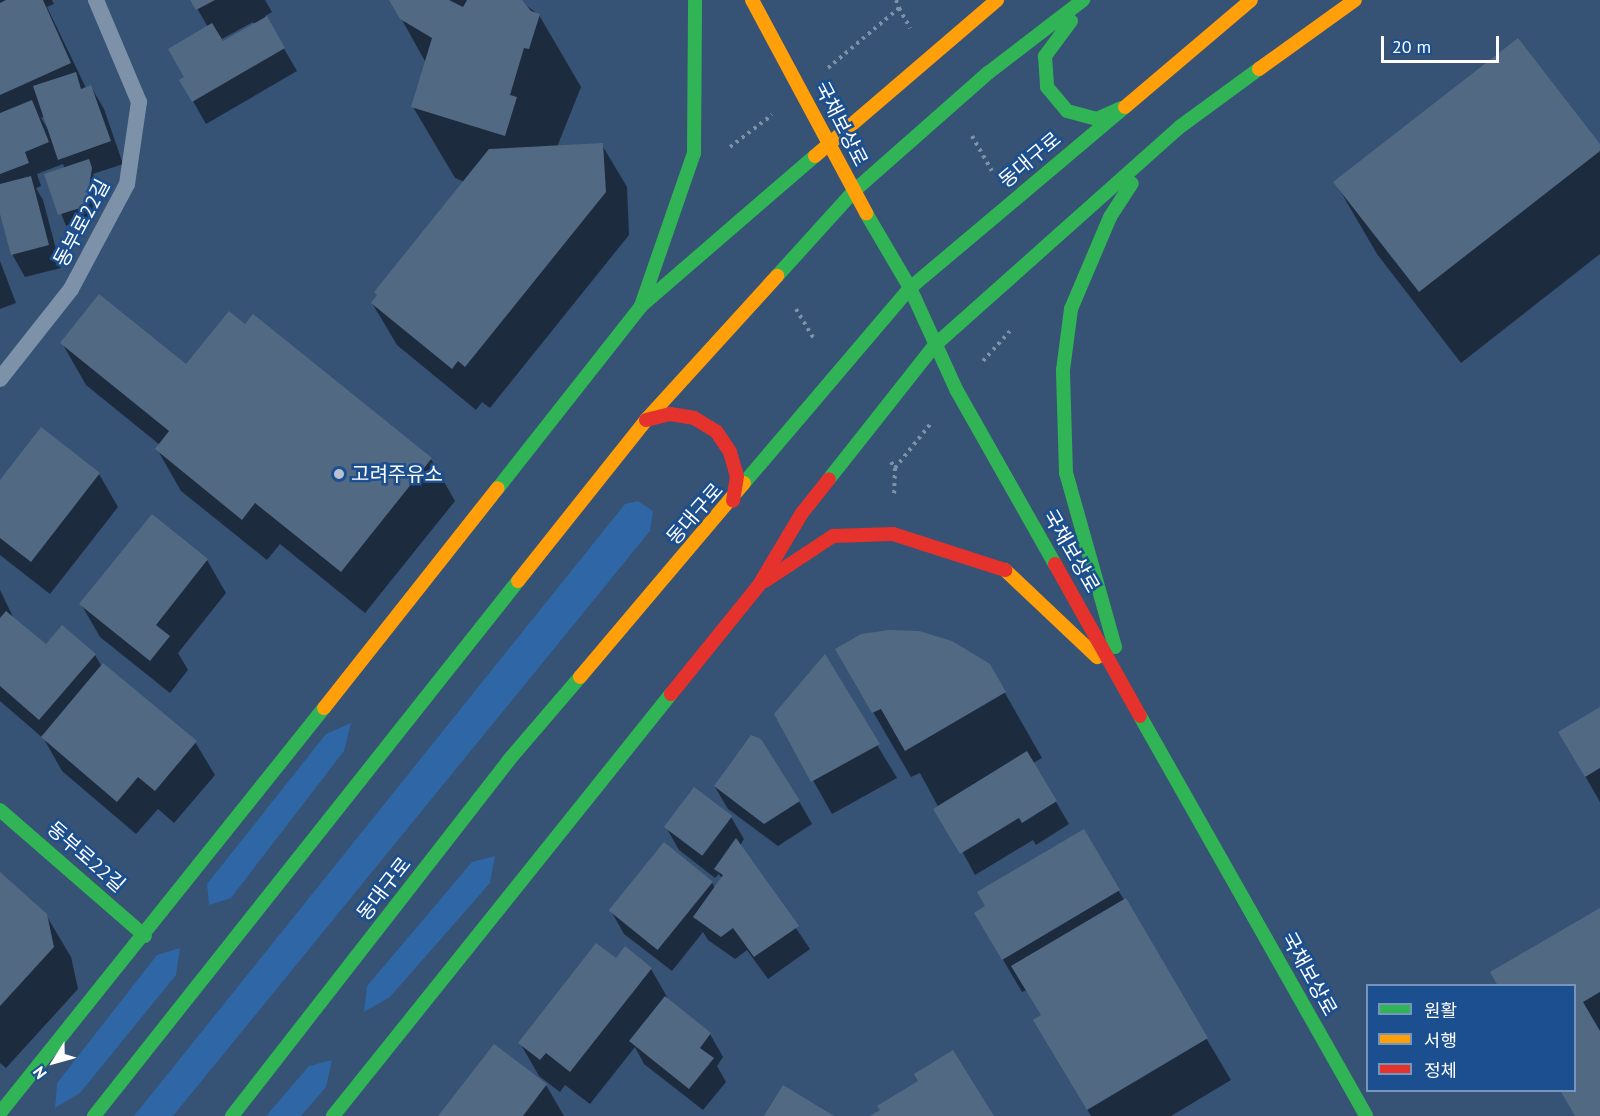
<!DOCTYPE html>
<meta charset="utf-8">
<style>
body{margin:0}
#map{position:relative;width:1600px;height:1116px;overflow:hidden;background:#365274;font-family:"PT Sans","Noto Sans KR",sans-serif}
div>[style]{position:absolute}
.green>*{inset:0;background:#2f66a5}
.shadow>*{inset:0;background:#0007}
.building>*{inset:0;background:#526984;transform-origin:0 0}
.path>*{height:4px;margin-top:-2px;transform-origin:0;background:repeating-linear-gradient(90deg,#7d92a8 0 3px,transparent 0 7.5px)}
.lane>*{height:16px;margin:-8px;padding:0 8px;transform-origin:8px;border-radius:8px;background:#7d92a8}
.fast>*{height:14px;margin:-7px;padding:0 7px;transform-origin:7px;border-radius:7px;background:#30b455}
.slow>*{height:14px;margin:-7px;padding:0 7px;transform-origin:7px;border-radius:7px;background:#ff9f0a}
.jam>*{height:14px;margin:-7px;padding:0 7px;transform-origin:7px;border-radius:7px;background:#e5322d}
.dots>*{width:16px;height:16px;translate:-50% -50%;box-sizing:border-box;border:3px solid #1b4f8f;border-radius:50%}
span{translate:-50% -50%;white-space:nowrap;text-align:center;line-height:1.15;-webkit-text-stroke:5px #1b4f8f;paint-order:stroke}
.street-label{font-size:20px;color:#fff}
.poi-label{font-size:20px;color:#fff}
.left{translate:0 -50%;text-align:left}
.legend{position:absolute;left:1366px;top:984px;width:210px;height:108px;box-sizing:border-box;background:#1b4f8f;border:2px solid #7695bc;margin:0;padding:8px 10px;list-style:none;font-size:18px;color:#fff}
.legend li{display:flex;align-items:center;gap:12px;height:30px}
.legend b{width:30px;border:2px solid #7695bc}
.north{position:absolute;left:24px;top:1032px;width:60px;height:60px;-webkit-text-stroke:4px #1b4f8f;paint-order:stroke;rotate:233deg;font-size:16px;font-weight:700;line-height:24px;text-align:center;color:#fff}
.north::after{content:'';display:block;margin:auto;width:21px;height:27px;background:#fff;clip-path:polygon(50% 0,100% 100%,50% 72%,0 100%)}
.scale{position:absolute;left:1381px;top:36px;width:118px;height:27px;box-sizing:border-box;border:3px solid #fff;border-top:0;padding-left:8px;font-size:18px;line-height:21px;white-space:nowrap;color:#fff;-webkit-text-stroke:4px #1b4f8f;paint-order:stroke}
</style>
<div id="map">
<div class="green">
<i style="clip-path:polygon(638px 501px,653px 511px,650px 531px,173px 1116px,134px 1116px,625px 504px)"></i>
<i style="clip-path:polygon(351px 723px,344px 751px,231px 898px,209px 905px,207px 884px,326px 734px)"></i>
<i style="clip-path:polygon(495px 856px,490px 883px,390px 997px,364px 1012px,367px 986px,472px 862px)"></i>
<i style="clip-path:polygon(180px 948px,176px 975px,80px 1093px,55px 1108px,57px 1083px,157px 955px)"></i>
<i style="clip-path:polygon(332px 1060px,326px 1087px,301px 1116px,266px 1116px,309px 1066px)"></i>
</div>
<div class="shadow">
<i style="clip-path:polygon(evenodd,0 0,52px 0,54px 4px,47px 7px,86px 88px,91px 87px,104px 109px,123px 164px,93px 174px,97px 181px,91px 217px,66px 226px,46px 175px,65px 169px,63px 164px,37px 174px,41px 186px,36px 188px,43px 200px,61px 268px,25px 277px,12px 254px,0 208px,0 0,45px 116px,49px 131px,41px 118px,45px 116px)"></i>
<i style="clip-path:polygon(evenodd,192px 0,265px 0,272px 12px,265px 16px,297px 71px,206px 124px,181px 80px,186px 78px,208px 27px,192px 0,253px 22px,255px 25px,222px 43px,220px 40px,253px 22px)"></i>
<i style="clip-path:polygon(391px 0,519px 0,539px 15px,581px 87px,557px 147px,602px 145px,627px 187px,629px 235px,490px 408px,482px 402px,476px 410px,397px 345px,372px 303px,465px 182px,455px 178px,413px 107px,426px 63px)"></i>
<i style="clip-path:polygon(1600px 146px,1600px 254px,1461px 363px,1377px 254px,1335px 182px)"></i>
<i style="clip-path:polygon(0 261px,16px 303px,0 309px)"></i>
<i style="clip-path:polygon(246px 326px,431px 459px,455px 501px,365px 613px,280px 544px,267px 560px,181px 491px,157px 449px,160px 445px,86px 385px,62px 343px,186px 366px)"></i>
<i style="clip-path:polygon(99px 474px,118px 507px,50px 594px,0 555px,0 483px)"></i>
<i style="clip-path:polygon(152px 516px,207px 560px,226px 593px,178px 653px,188px 670px,170px 693px,100px 637px,81px 604px)"></i>
<i style="clip-path:polygon(0 590px,14px 619px,46px 646px,95px 655px,102px 667px,195px 742px,215px 775px,174px 823px,158px 809px,136px 834px,62px 771px,44px 739px,0 701px)"></i>
<i style="clip-path:polygon(837px 650px,989px 665px,1042px 758px,1033px 763px,1069px 824px,1036px 845px,1033px 840px,975px 875px,920px 773px,911px 777px)"></i>
<i style="clip-path:polygon(824px 657px,897px 778px,832px 814px,776px 714px)"></i>
<i style="clip-path:polygon(1600px 708px,1600px 802px,1560px 732px)"></i>
<i style="clip-path:polygon(715px 787px,799px 801px,812px 824px,778px 846px,728px 809px)"></i>
<i style="clip-path:polygon(731px 817px,744px 839px,740px 846px,810px 949px,768px 979px,747px 950px,735px 959px,708px 940px,703px 932px,672px 971px,624px 934px,611px 911px,712px 882px,715px 889px,722px 879px,719px 874px,715px 878px,679px 850px,666px 827px)"></i>
<i style="clip-path:polygon(1083px 831px,1231px 1080px,1171px 1116px,1091px 1116px,1059px 1062px,1042px 1016px,1027px 990px,1022px 992px,995px 946px)"></i>
<i style="clip-path:polygon(0 874px,46px 915px,71px 957px,78px 989px,6px 1068px,0 1063px)"></i>
<i style="clip-path:polygon(1600px 910px,1600px 1116px,1576px 1116px,1574px 986px)"></i>
<i style="clip-path:polygon(616px 961px,651px 969px,670px 1002px,710px 1034px,723px 1057px,717px 1066px,726px 1082px,703px 1110px,644px 1064px,635px 1047px,590px 1104px,565px 1085px,560px 1092px,539px 1076px,520px 1043px)"></i>
<i style="clip-path:polygon(546px 1085px,564px 1116px,440px 1116px)"></i>
</div>
<div class="building">
<i style="clip-path:polygon(6px 0,43px 0,71px 63px,0 95px,0 3px)"></i>
<i style="clip-path:polygon(190px 0,215px 0,196px 10px)"></i>
<i style="clip-path:polygon(389px 0,449px 0,463px 7px,467px 0,522px 0,531px 11px,540px 14px,529px 49px,524px 48px,510px 95px,517px 97px,505px 136px,411px 107px,432px 38px,400px 19px)"></i>
<i style="clip-path:polygon(267px 16px,285px 48px,192px 102px,179px 80px,184px 77px,168px 49px,212px 23px,223px 41px)"></i>
<i style="clip-path:polygon(1518px 38px,1600px 144px,1600px 151px,1419px 292px,1333px 182px)"></i>
<i style="clip-path:polygon(76px 72px,81px 89px,91px 85px,111px 141px,58px 160px,33px 86px)"></i>
<i style="clip-path:polygon(32px 100px,49px 142px,25px 152px,29px 163px,0 174px,0 113px)"></i>
<i style="clip-path:polygon(603px 143px,606px 192px,465px 367px,458px 361px,452px 369px,371px 303px,377px 295px,374px 292px,489px 149px)"></i>
<i style="clip-path:polygon(89px 159px,92px 168px,86px 206px,58px 215px,44px 174px)"></i>
<i style="clip-path:polygon(31px 176px,49px 245px,11px 255px,0 214px,0 184px)"></i>
<i style="clip-path:polygon(99px 294px,186px 364px,229px 311px,245px 324px,253px 314px,432px 458px,341px 572px,255px 503px,242px 520px,155px 449px,169px 431px,60px 343px)"></i>
<i style="clip-path:polygon(41px 427px,100px 473px,31px 562px,0 538px,0 480px)"></i>
<i style="clip-path:polygon(152px 514px,208px 559px,156px 625px,170px 636px,150px 661px,79px 604px)"></i>
<i style="clip-path:polygon(6px 611px,46px 644px,62px 625px,96px 654px,39px 720px,0 686px,0 618px)"></i>
<i style="clip-path:polygon(889px 630px,919px 631px,952px 641px,990px 664px,1006px 692px,905px 751px,881px 709px,872px 713px,835px 649px,861px 634px)"></i>
<i style="clip-path:polygon(825px 654px,880px 744px,811px 782px,774px 714px)"></i>
<i style="clip-path:polygon(103px 663px,197px 741px,155px 791px,138px 777px,117px 802px,41px 737px)"></i>
<i style="clip-path:polygon(1600px 707px,1600px 768px,1585px 777px,1558px 732px)"></i>
<i style="clip-path:polygon(751px 735px,761px 739px,800px 801px,764px 824px,714px 786px)"></i>
<i style="clip-path:polygon(1027px 751px,1057px 801px,1022px 823px,1019px 818px,960px 854px,933px 809px)"></i>
<i style="left:694px;top:787px;width:48px;height:50px;rotate:37deg"></i>
<i style="clip-path:polygon(1084px 829px,1120px 890px,1002px 960px,974px 913px,985px 906px,977px 892px)"></i>
<i style="clip-path:polygon(736px 838px,799px 926px,754px 957px,733px 928px,721px 937px,693px 917px,723px 875px,714px 869px)"></i>
<i style="left:664px;top:842px;width:63px;height:88px;rotate:39deg"></i>
<i style="clip-path:polygon(0 872px,47px 914px,54px 947px,0 1006px)"></i>
<i style="clip-path:polygon(1126px 898px,1208px 1038px,1087px 1110px,1033px 1020px,1041px 1015px,1011px 966px)"></i>
<i style="clip-path:polygon(1600px 908px,1600px 992px,1583px 1002px,1600px 1031px,1600px 1116px,1575px 1116px,1560px 1090px,1574px 1090px,1574px 986px,1498px 986px,1490px 972px)"></i>
<i style="clip-path:polygon(596px 943px,616px 958px,625px 946px,652px 968px,570px 1072px,546px 1053px,540px 1060px,518px 1043px)"></i>
<i style="clip-path:polygon(665px 996px,711px 1033px,700px 1048px,714px 1058px,689px 1089px,629px 1041px)"></i>
<i style="clip-path:polygon(494px 1044px,547px 1084px,523px 1116px,438px 1116px)"></i>
<i style="clip-path:polygon(953px 1050px,994px 1116px,870px 1116px,880px 1110px,877px 1106px,918px 1081px,914px 1074px)"></i>
<i style="clip-path:polygon(783px 1085px,834px 1116px,764px 1116px)"></i>
</div>
<div class="path">
<i style="left:896px;top:0;width:9px;rotate:69deg"></i>
<i style="left:828px;top:68px;width:93px;rotate:-40.2deg"></i>
<i style="left:899px;top:8px;width:23px;rotate:61deg"></i>
<i style="left:972px;top:136px;width:40px;rotate:60.3deg"></i>
<i style="left:730px;top:147px;width:53px;rotate:-37.3deg"></i>
<i style="left:796px;top:309px;width:37px;rotate:59deg"></i>
<i style="left:983px;top:361px;width:40px;rotate:-48deg"></i>
<i style="left:891px;top:462px;width:7px;rotate:56deg"></i>
<i style="left:895px;top:468px;width:30px;rotate:92deg"></i>
<i style="left:895px;top:468px;width:59px;rotate:-51.2deg"></i>
</div>
<div class="lane">
<i style="left:0;top:379px;width:115px;rotate:-51.7deg"></i>
<i style="left:71px;top:289px;width:119px;rotate:-61.9deg"></i>
<i style="left:127px;top:184px;width:83px;rotate:-81.7deg"></i>
<i style="left:139px;top:102px;width:111px;rotate:-112.9deg"></i>
</div>
<div class="fast">
<i style="left:1071px;top:21px;width:44px;rotate:126.6deg"></i>
<i style="left:1045px;top:56px;width:31px;rotate:86deg"></i>
<i style="left:1047px;top:87px;width:31px;rotate:50deg"></i>
<i style="left:1067px;top:111px;width:31px;rotate:15deg"></i>
<i style="left:1097px;top:119px;width:27px;rotate:-24deg"></i>
<i style="left:866px;top:213px;width:87px;rotate:59.6deg"></i>
<i style="left:910px;top:288px;width:113px;rotate:65.5deg"></i>
<i style="left:957px;top:391px;width:199px;rotate:60.5deg"></i>
<i style="left:777px;top:276px;width:115px;rotate:-47.8deg"></i>
<i style="left:854px;top:191px;width:179px;rotate:-41.4deg"></i>
<i style="left:988px;top:73px;width:120px;rotate:-37.5deg"></i>
<i style="left:641px;top:306px;width:162px;rotate:-70.9deg"></i>
<i style="left:694px;top:153px;width:153px;rotate:-89.6deg"></i>
<i style="left:829px;top:479px;width:171px;rotate:-51.7deg"></i>
<i style="left:935px;top:345px;width:329px;rotate:-41.7deg"></i>
<i style="left:1181px;top:126px;width:97px;rotate:-36.2deg"></i>
<i style="left:744px;top:483px;width:256px;rotate:-49.6deg"></i>
<i style="left:910px;top:288px;width:281px;rotate:-40.1deg"></i>
<i style="left:498px;top:488px;width:231px;rotate:-51.8deg"></i>
<i style="left:641px;top:306px;width:230px;rotate:-40.8deg"></i>
<i style="left:1115px;top:647px;width:181px;rotate:-105.7deg"></i>
<i style="left:1066px;top:473px;width:103px;rotate:-91.7deg"></i>
<i style="left:1063px;top:370px;width:62px;rotate:-82.5deg"></i>
<i style="left:1071px;top:309px;width:100px;rotate:-67deg"></i>
<i style="left:1110px;top:217px;width:40px;rotate:-57.1deg"></i>
<i style="left:1140px;top:716px;width:459px;rotate:60.5deg"></i>
<i style="left:0;top:810px;width:192px;rotate:41deg"></i>
<i style="left:0;top:1113px;width:519px;rotate:-51.34deg"></i>
<i style="left:94px;top:1116px;width:683px;rotate:-51.6deg"></i>
<i style="left:232px;top:1116px;width:450px;rotate:-52.1deg"></i>
<i style="left:508px;top:761px;width:111px;rotate:-49.4deg"></i>
<i style="left:333px;top:1116px;width:541px;rotate:-51.31deg"></i>
</div>
<div class="slow">
<i style="left:752px;top:0;width:242px;rotate:61.8deg"></i>
<i style="left:1259px;top:69px;width:118px;rotate:-35.7deg"></i>
<i style="left:1125px;top:107px;width:165px;rotate:-40.3deg"></i>
<i style="left:815px;top:156px;width:240px;rotate:-40.6deg"></i>
<i style="left:1005px;top:570px;width:127px;rotate:43.4deg"></i>
<i style="left:518px;top:581px;width:206px;rotate:-51.5deg"></i>
<i style="left:646px;top:420px;width:195px;rotate:-47.7deg"></i>
<i style="left:580px;top:677px;width:254px;rotate:-49.8deg"></i>
<i style="left:324px;top:708px;width:280px;rotate:-51.7deg"></i>
</div>
<div class="jam">
<i style="left:646px;top:420px;width:25px;rotate:-14deg"></i>
<i style="left:670px;top:414px;width:24px;rotate:9deg"></i>
<i style="left:694px;top:418px;width:26px;rotate:31deg"></i>
<i style="left:716px;top:431px;width:25px;rotate:56deg"></i>
<i style="left:730px;top:452px;width:25px;rotate:74deg"></i>
<i style="left:737px;top:476px;width:25px;rotate:99deg"></i>
<i style="left:1055px;top:564px;width:174px;rotate:60.8deg"></i>
<i style="left:765px;top:581px;width:82px;rotate:-33.5deg"></i>
<i style="left:833px;top:536px;width:60px;rotate:-1.9deg"></i>
<i style="left:893px;top:534px;width:118px;rotate:17.8deg"></i>
<i style="left:671px;top:694px;width:140px;rotate:-51.1deg"></i>
<i style="left:759px;top:585px;width:84px;rotate:-59.2deg"></i>
<i style="left:802px;top:513px;width:43px;rotate:-51.5deg"></i>
</div>
<div class="dots">
<i style="left:339px;top:474px;background:#b9c2ce"></i>
</div>
<div class="street-label">
<span style="left:841px;top:124px;rotate:63deg">국채보상로</span>
<span style="left:1030px;top:160px;rotate:-40deg">동대구로</span>
<span style="left:82px;top:223px;rotate:-62deg">동부로22길</span>
<span style="left:695px;top:514px;rotate:-49deg">동대구로</span>
<span style="left:1071px;top:551px;rotate:60deg">국채보상로</span>
<span style="left:86px;top:857px;rotate:41deg">동부로22길</span>
<span style="left:384px;top:889px;rotate:-52deg">동대구로</span>
<span style="left:1309px;top:974px;rotate:61deg">국채보상로</span>
</div>
<div class="poi-label">
<span class="left" style="left:351px;top:474px">고려주유소</span>
</div>
<ul class="legend">
<li><b style="height:8px;background:#30b455"></b>원활</li>
<li><b style="height:8px;background:#ff9f0a"></b>서행</li>
<li><b style="height:8px;background:#e5322d"></b>정체</li>
</ul>
<div class="north">N</div>
<div class="scale">20 m</div>
</div>
